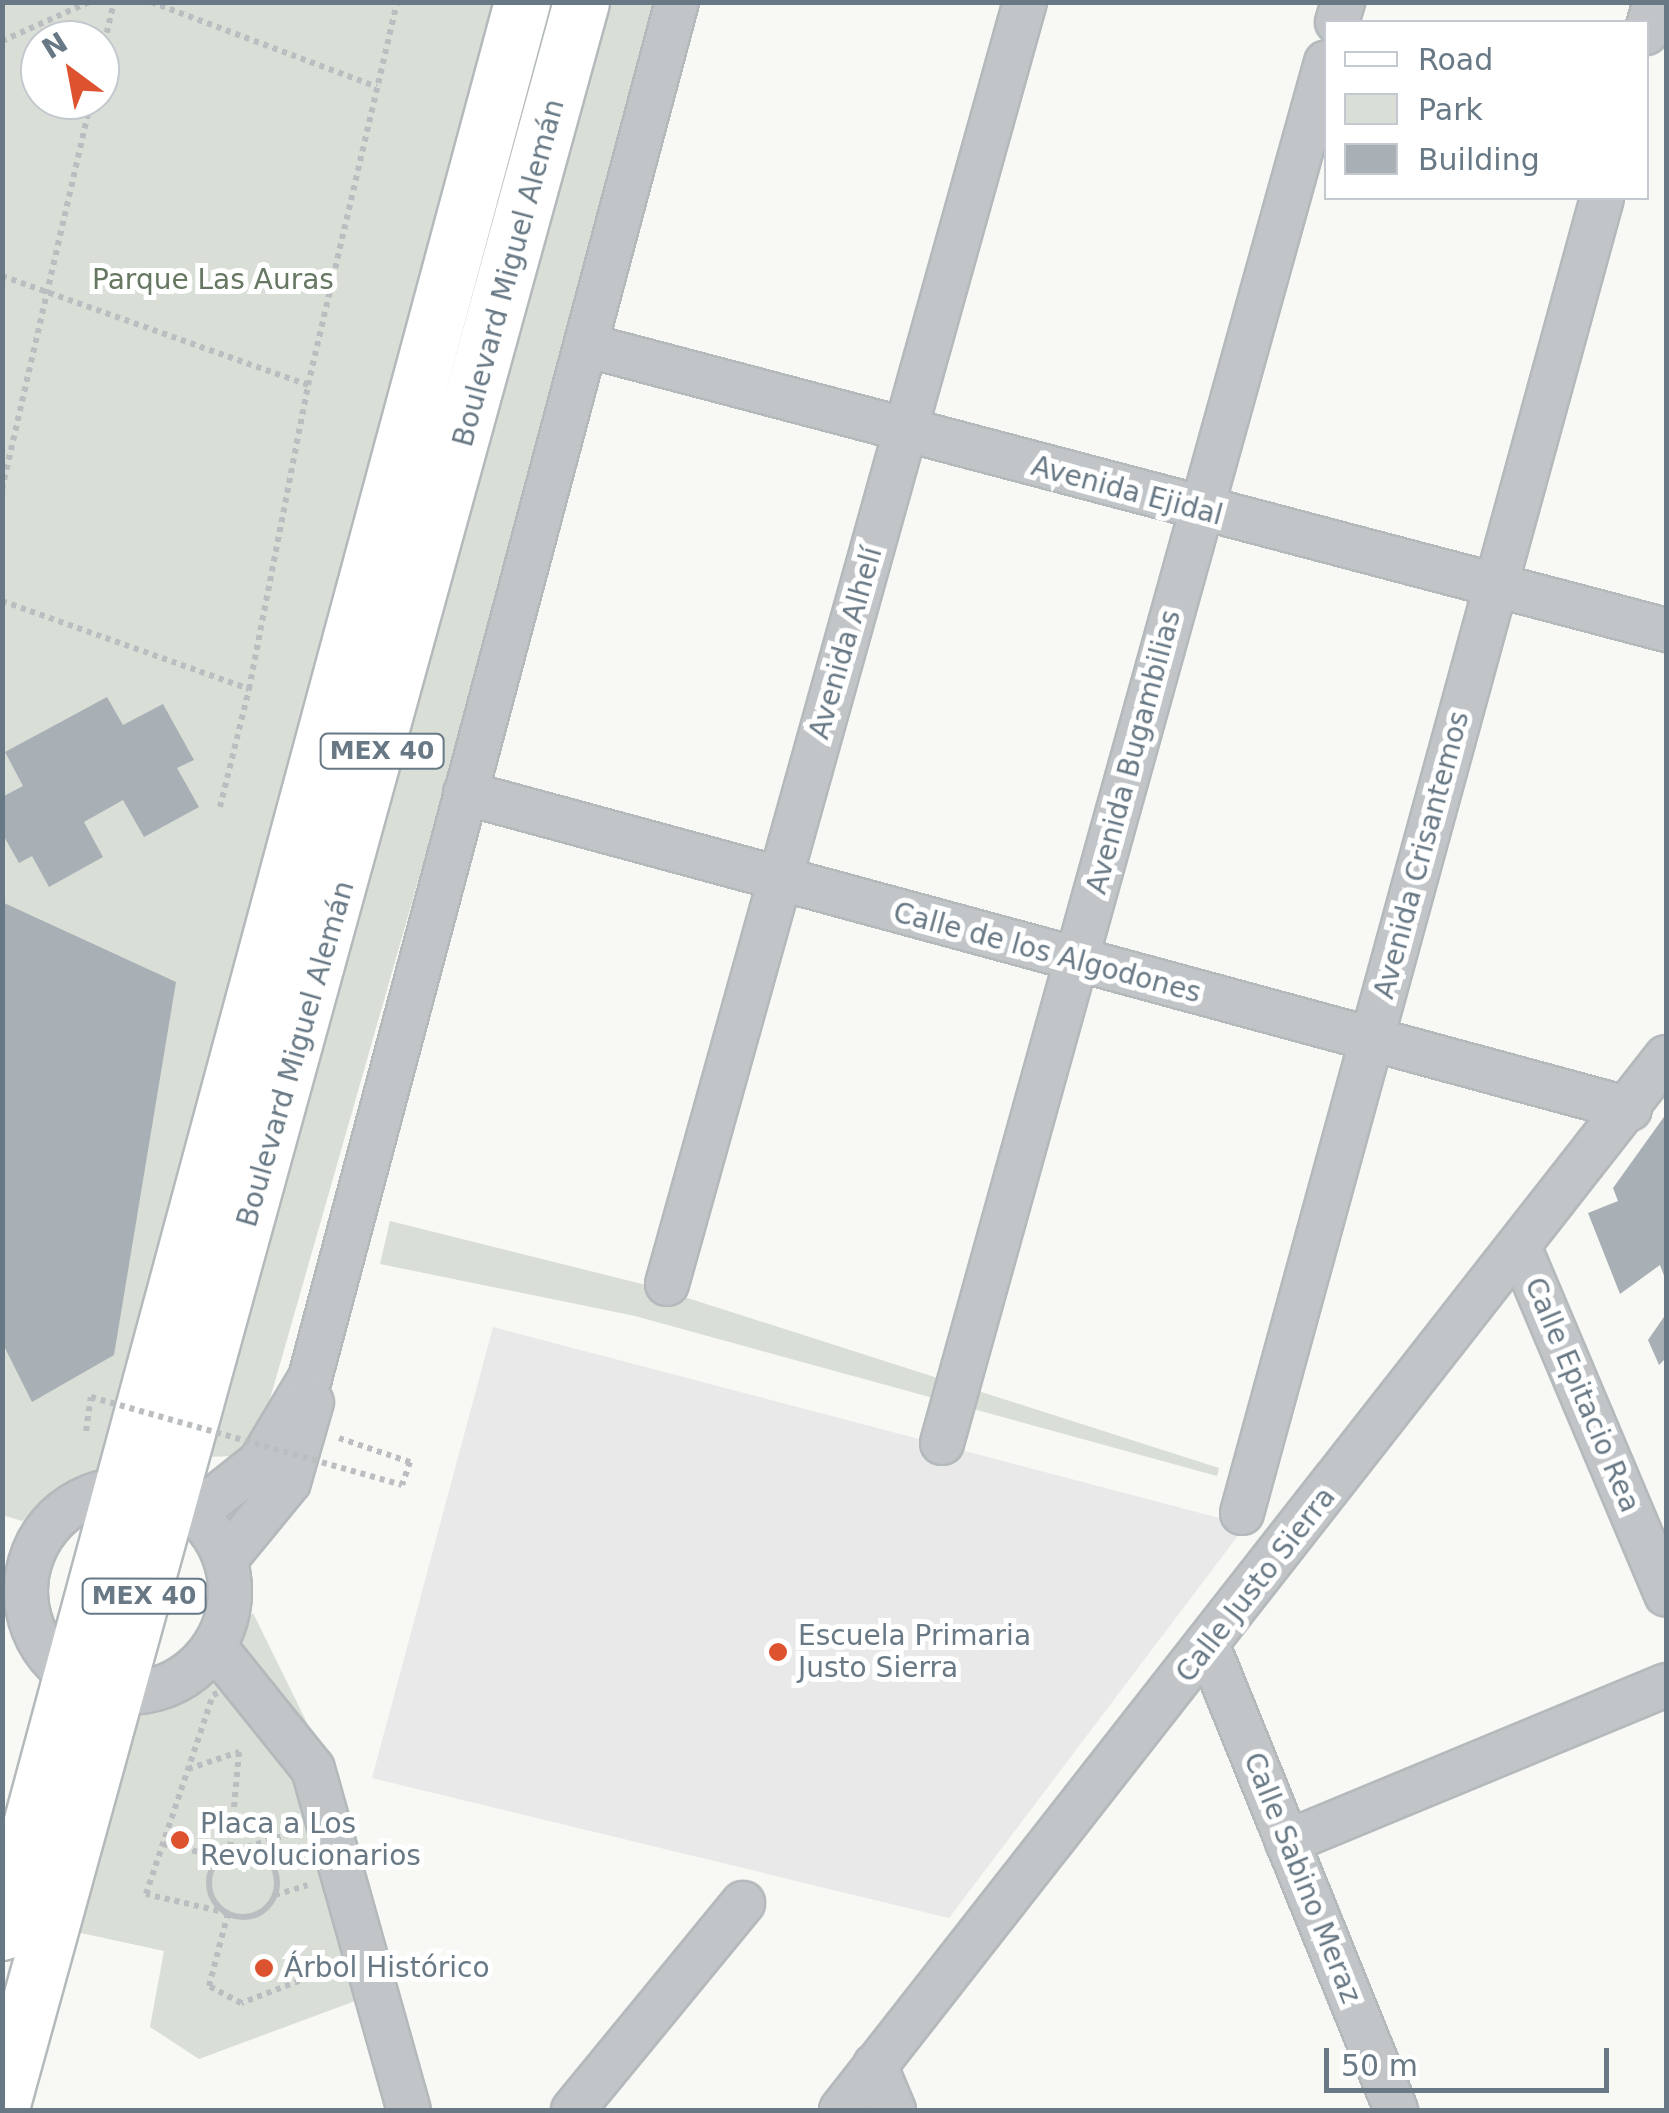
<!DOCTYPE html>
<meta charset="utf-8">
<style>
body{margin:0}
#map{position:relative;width:1669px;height:2113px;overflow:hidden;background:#f8f8f5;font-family:"DejaVu Sans",sans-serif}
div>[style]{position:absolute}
.built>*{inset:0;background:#e8e9e8}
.green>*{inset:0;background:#d9ded6}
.building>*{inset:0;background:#a8b0b6}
.path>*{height:6px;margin-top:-3px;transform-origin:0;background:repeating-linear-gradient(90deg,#bbbec0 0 5px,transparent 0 10px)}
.path>.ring{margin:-3px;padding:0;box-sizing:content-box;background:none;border:6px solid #bbbec0;border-radius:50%}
.roads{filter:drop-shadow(2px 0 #b4b9bc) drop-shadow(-2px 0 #b4b9bc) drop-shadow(0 2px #b4b9bc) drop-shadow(0 -2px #b4b9bc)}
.minor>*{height:42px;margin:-21px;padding:0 21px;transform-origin:21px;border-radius:21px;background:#c1c5c8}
.minor>.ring{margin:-21px;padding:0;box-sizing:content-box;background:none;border:42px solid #c1c5c8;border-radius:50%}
.primary>*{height:55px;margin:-27.5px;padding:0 27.5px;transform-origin:27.5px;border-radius:27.5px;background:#fff}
.path-bridge>*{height:6px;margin-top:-3px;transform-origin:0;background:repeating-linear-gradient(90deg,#bbbec0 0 5px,transparent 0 10px)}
.dots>*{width:28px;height:28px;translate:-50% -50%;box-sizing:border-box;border:5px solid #fff;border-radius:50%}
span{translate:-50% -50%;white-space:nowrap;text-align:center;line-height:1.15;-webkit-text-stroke:10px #fff;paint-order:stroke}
.shield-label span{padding:2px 8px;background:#fff;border:2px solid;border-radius:8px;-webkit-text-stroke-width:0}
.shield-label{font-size:25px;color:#687985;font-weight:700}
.street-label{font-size:28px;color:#687985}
.park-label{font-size:28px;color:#667762}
.poi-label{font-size:28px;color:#687985}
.left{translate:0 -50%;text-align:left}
.frame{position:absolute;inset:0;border:5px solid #687985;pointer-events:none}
.legend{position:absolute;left:1324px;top:20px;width:325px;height:180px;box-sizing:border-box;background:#fff;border:2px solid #c3c9ce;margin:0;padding:12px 18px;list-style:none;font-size:30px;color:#687985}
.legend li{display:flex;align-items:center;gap:20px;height:50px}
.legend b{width:50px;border:2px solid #c3c9ce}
.north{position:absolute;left:20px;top:20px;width:100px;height:100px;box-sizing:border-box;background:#fff;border:2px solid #c3c9ce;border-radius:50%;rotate:328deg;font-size:28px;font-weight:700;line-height:40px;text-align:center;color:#687985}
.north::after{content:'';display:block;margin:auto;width:35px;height:45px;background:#dd532f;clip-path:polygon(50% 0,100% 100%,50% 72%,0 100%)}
.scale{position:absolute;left:1324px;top:2048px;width:285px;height:45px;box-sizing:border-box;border:5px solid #687985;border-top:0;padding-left:12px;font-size:30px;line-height:35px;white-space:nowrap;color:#687985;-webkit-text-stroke:8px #fff;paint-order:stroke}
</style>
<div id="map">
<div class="built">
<i style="clip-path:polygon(493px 1327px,1246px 1525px,949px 1918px,372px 1778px)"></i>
</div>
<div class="green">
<i style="clip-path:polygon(evenodd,2px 3px,504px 3px,102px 1469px,22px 1521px,2px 1515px,2px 3px,40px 40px,100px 40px,100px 100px,40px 100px,40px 40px)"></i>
<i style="clip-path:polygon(588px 3px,669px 3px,260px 1434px,237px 1456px,204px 1457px)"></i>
<i style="clip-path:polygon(390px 1221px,650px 1286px,1219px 1468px,1217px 1476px,635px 1316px,380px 1264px)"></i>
<i style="clip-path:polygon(253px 1613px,313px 1735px,382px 1991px,199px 2059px,150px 2027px,164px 1951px,67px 1930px,134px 1681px,189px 1673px)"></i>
</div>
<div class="building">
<i style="clip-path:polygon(107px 697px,123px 725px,163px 704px,194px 760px,177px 768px,199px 807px,144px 837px,123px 800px,84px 822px,103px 857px,49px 887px,32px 856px,19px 863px,2px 833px,2px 797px,23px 786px,5px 752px)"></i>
<i style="clip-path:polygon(2px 902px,176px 982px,114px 1355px,32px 1402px,2px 1342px)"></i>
<i style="clip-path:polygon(1666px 1114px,1666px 1281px,1660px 1265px,1620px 1294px,1588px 1213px,1618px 1201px,1613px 1188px)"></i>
<i style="clip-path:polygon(1666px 1314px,1666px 1358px,1659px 1365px,1648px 1340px)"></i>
</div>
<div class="path">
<i style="left:151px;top:2px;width:241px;rotate:20.6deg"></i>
<i style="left:2px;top:41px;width:95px;rotate:-24.1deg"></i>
<i style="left:100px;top:62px;width:62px;rotate:-76.9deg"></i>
<i style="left:2px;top:276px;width:325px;rotate:19.6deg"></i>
<i style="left:308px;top:385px;width:393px;rotate:-76.9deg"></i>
<i style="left:2px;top:489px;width:399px;rotate:-77.1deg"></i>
<i style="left:2px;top:601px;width:262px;rotate:19.6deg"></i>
<i style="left:249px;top:689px;width:310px;rotate:-79deg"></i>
<i style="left:220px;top:807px;width:122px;rotate:-76.2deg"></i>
<i style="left:86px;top:1431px;width:34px;rotate:-82deg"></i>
<i style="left:339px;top:1438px;width:75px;rotate:18.7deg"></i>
<i style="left:410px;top:1462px;width:24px;rotate:109deg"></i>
<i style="left:230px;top:1687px;width:126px;rotate:55deg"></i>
<i style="left:302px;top:1790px;width:179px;rotate:75.7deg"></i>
<i style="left:346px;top:1963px;width:112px;rotate:159.1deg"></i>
<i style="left:241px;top:2003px;width:36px;rotate:-152deg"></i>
<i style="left:209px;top:1986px;width:75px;rotate:-75.4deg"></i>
<i style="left:228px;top:1913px;width:84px;rotate:-167deg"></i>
<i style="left:146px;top:1894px;width:210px;rotate:-71.4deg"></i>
<i style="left:213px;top:1695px;width:19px;rotate:-25deg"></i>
<i style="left:188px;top:1769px;width:54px;rotate:-18.4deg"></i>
<i style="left:239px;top:1752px;width:99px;rotate:95.2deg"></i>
<i style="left:163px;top:1844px;width:59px;rotate:12.6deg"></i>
<i style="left:247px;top:1847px;width:47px;rotate:-17.3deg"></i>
<i class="ring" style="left:209px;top:1849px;width:62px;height:62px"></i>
<i style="left:275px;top:1895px;width:34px;rotate:-17deg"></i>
</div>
<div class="roads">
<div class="minor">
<i style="left:1337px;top:22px;width:21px;rotate:-73deg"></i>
<i style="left:1646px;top:33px;width:32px;rotate:-74deg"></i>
<i style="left:589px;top:346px;width:1114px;rotate:14.77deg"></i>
<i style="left:465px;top:793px;width:1207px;rotate:15.18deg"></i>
<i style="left:1521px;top:1251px;width:373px;rotate:67.1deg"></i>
<i style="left:667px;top:1284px;width:1331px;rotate:-74.4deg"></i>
<i style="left:942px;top:1443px;width:1433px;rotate:-74.46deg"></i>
<i class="ring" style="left:26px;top:1489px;width:162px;height:162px"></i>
<i style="left:196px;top:1513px;width:82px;rotate:-38.6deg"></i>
<i style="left:260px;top:1462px;width:98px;rotate:-59.2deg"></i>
<i style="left:310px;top:1378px;width:1424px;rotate:-75.07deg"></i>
<i style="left:1242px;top:1513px;width:1363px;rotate:-74.69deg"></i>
<i style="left:226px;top:1559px;width:99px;rotate:-50.7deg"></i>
<i style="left:289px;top:1482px;width:83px;rotate:-74deg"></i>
<i style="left:1208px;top:1646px;width:501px;rotate:67.94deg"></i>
<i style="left:215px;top:1647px;width:156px;rotate:51.2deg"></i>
<i style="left:313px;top:1769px;width:354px;rotate:74.3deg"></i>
<i style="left:1287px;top:1842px;width:410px;rotate:-22.5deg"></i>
<i style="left:875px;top:2065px;width:49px;rotate:67.1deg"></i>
<i style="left:573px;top:2110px;width:268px;rotate:-50.6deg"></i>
<i style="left:841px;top:2110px;width:1338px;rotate:-51.92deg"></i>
</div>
<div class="primary">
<i style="left:2px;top:1932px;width:1999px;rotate:-74.92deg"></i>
<i style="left:2px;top:2104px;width:2180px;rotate:-74.6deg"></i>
</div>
</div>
<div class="path-bridge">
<i style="left:91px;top:1397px;width:323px;rotate:15.8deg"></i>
</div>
<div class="dots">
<i style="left:778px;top:1652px;background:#dd532f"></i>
<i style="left:180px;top:1840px;background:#dd532f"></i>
<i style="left:264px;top:1968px;background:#dd532f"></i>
</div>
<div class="shield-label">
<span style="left:382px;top:751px">MEX 40</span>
<span style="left:144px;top:1596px">MEX 40</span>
</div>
<div class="street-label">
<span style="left:509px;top:273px;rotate:-75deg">Boulevard Miguel Alemán</span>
<span style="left:1127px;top:491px;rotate:15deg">Avenida Ejidal</span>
<span style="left:846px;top:643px;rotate:-74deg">Avenida Alhelí</span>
<span style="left:1134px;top:752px;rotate:-75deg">Avenida Bugambilias</span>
<span style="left:1422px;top:855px;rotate:-75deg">Avenida Crisantemos</span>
<span style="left:1047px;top:953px;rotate:15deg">Calle de los Algodones</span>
<span style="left:296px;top:1054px;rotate:-74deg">Boulevard Miguel Alemán</span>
<span style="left:1582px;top:1395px;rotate:67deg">Calle Epitacio Rea</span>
<span style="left:1256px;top:1585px;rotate:-52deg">Calle Justo Sierra</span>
<span style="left:1302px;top:1878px;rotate:68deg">Calle Sabino Meraz</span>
</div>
<div class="park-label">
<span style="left:213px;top:280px">Parque Las Auras</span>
</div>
<div class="poi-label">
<span class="left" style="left:798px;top:1652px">Escuela Primaria<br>Justo Sierra</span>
<span class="left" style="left:200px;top:1840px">Placa a Los<br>Revolucionarios</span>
<span class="left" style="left:284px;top:1968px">Árbol Histórico</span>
</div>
<div class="frame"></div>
<ul class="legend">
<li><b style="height:12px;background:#fff"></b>Road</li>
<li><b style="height:28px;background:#d9ded6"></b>Park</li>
<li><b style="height:28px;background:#a8b0b6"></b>Building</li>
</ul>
<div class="north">N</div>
<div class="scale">50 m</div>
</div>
